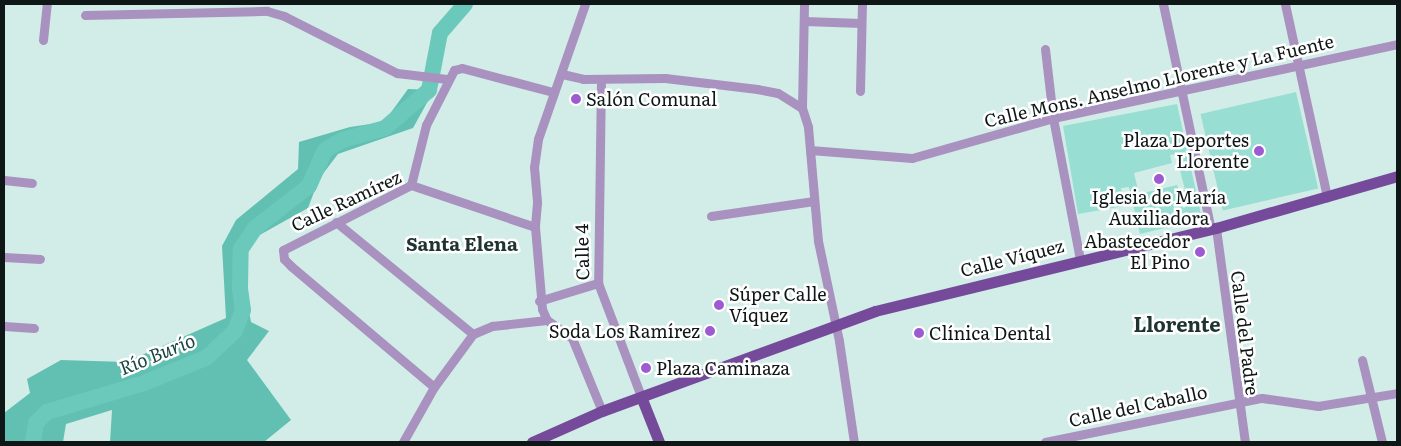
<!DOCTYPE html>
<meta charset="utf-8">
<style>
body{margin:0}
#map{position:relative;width:1401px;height:446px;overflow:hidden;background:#d2ede8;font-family:Literata,serif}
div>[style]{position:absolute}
.green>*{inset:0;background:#98ded3;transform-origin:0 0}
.forest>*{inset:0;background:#61c0b2}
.river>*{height:16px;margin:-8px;padding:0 8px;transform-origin:8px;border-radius:8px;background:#6bc9bb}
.minor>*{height:9px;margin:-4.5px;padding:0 4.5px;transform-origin:4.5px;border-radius:4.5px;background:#a992bf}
.major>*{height:11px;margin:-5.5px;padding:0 5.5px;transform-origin:5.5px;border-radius:5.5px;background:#764a9a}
.dots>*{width:14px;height:14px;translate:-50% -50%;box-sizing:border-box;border:2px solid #fff;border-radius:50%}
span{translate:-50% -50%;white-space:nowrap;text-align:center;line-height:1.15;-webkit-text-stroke:5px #fff;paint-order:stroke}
.street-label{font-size:18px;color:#0e1716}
.poi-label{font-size:18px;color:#0e1716}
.left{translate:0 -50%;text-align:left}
.right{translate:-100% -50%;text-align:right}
.neighbourhood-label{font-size:19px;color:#1e3430;font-weight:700}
.water-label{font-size:19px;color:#19453f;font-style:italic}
.quarter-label{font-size:20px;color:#1e3430;font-weight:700}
.frame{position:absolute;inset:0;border:5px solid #0e1716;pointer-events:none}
</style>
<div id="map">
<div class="green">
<i style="left:1296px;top:92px;width:99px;height:98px;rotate:77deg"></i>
<i style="clip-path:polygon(evenodd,1177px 104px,1202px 219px,1140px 234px,1129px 187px,1121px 188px,1124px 206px,1078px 214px,1063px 126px,1177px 104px,1176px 154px,1185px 190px,1179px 191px,1177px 185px,1139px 194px,1134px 173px,1172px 163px,1170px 155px,1176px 154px)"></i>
</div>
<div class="forest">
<i style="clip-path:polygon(408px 89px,434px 90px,413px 128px,338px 154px,319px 179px,308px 208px,256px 237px,243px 254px,241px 268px,251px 322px,269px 331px,247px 360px,291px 420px,264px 442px,110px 442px,112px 410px,66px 424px,63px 442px,4px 442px,4px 413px,30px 393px,27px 379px,61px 360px,126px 362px,226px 318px,222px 246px,236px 220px,298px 169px,299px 142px,350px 127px,384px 122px)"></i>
</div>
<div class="river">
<i style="left:33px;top:442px;width:19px;rotate:-81deg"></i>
<i style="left:36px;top:423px;width:16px;rotate:-45deg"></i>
<i style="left:47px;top:412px;width:101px;rotate:-16.6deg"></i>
<i style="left:144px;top:383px;width:67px;rotate:-22deg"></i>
<i style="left:206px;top:358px;width:40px;rotate:-43deg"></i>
<i style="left:235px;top:331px;width:22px;rotate:-69deg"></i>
<i style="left:243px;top:310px;width:22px;rotate:-98deg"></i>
<i style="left:240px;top:288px;width:39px;rotate:-89deg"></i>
<i style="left:241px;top:249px;width:25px;rotate:-56deg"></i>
<i style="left:255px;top:228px;width:68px;rotate:-37.9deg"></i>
<i style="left:309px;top:186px;width:39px;rotate:-66deg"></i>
<i style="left:325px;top:150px;width:20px;rotate:-30deg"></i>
<i style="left:342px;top:140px;width:45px;rotate:-15.6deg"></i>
<i style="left:385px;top:128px;width:58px;rotate:-40.8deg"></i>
<i style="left:429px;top:90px;width:58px;rotate:-79.1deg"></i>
<i style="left:440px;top:33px;width:38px;rotate:-49deg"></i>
</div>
<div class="minor">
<i style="left:585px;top:4px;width:143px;rotate:109.2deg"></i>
<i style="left:538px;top:139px;width:28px;rotate:98deg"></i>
<i style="left:534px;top:167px;width:36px;rotate:85deg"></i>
<i style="left:537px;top:203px;width:24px;rotate:95deg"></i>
<i style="left:535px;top:227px;width:82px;rotate:85.1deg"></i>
<i style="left:542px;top:309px;width:12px;rotate:66deg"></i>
<i style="left:547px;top:320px;width:31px;rotate:36deg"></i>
<i style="left:572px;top:338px;width:79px;rotate:67.7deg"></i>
<i style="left:1163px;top:4px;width:230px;rotate:78deg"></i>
<i style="left:1285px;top:4px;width:198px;rotate:77.7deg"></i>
<i style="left:85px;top:15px;width:182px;rotate:-1.3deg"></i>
<i style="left:267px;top:11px;width:18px;rotate:16deg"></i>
<i style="left:284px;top:16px;width:127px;rotate:26.8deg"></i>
<i style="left:397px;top:73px;width:50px;rotate:6.8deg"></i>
<i style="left:804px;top:21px;width:57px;rotate:2deg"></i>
<i style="left:43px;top:40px;width:36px;rotate:-84deg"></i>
<i style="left:1045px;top:49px;width:69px;rotate:83.4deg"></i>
<i style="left:1053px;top:118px;width:144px;rotate:79.2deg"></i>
<i style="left:562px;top:74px;width:22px;rotate:13deg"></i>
<i style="left:583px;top:79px;width:82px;rotate:-0.7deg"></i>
<i style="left:665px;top:78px;width:93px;rotate:6.8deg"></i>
<i style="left:757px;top:89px;width:21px;rotate:11deg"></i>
<i style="left:778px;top:93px;width:28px;rotate:32deg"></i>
<i style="left:802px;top:108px;width:20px;rotate:72deg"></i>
<i style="left:808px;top:127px;width:114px;rotate:85deg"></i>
<i style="left:818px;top:241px;width:102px;rotate:78.1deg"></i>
<i style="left:839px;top:341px;width:102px;rotate:81.6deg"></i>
<i style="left:601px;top:79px;width:204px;rotate:90.8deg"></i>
<i style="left:598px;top:283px;width:124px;rotate:69.2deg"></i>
<i style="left:860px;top:91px;width:87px;rotate:-88.7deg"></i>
<i style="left:802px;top:108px;width:104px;rotate:-88.9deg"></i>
<i style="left:810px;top:150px;width:102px;rotate:4.5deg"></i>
<i style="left:912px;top:158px;width:147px;rotate:-15.8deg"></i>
<i style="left:1053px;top:118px;width:352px;rotate:-12.1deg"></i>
<i style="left:4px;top:180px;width:28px;rotate:6deg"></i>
<i style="left:411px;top:185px;width:62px;rotate:-76deg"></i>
<i style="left:426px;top:125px;width:62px;rotate:-63deg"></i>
<i style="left:454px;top:70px;width:8px;rotate:-14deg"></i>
<i style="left:462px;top:68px;width:94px;rotate:14.8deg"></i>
<i style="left:711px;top:216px;width:104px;rotate:-8.3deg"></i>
<i style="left:336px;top:222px;width:177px;rotate:39.3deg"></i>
<i style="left:1216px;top:228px;width:216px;rotate:82.3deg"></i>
<i style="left:4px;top:257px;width:36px;rotate:3deg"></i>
<i style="left:539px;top:301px;width:62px;rotate:-17deg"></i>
<i style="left:4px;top:326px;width:30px;rotate:4deg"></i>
<i style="left:1362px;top:360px;width:84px;rotate:76.3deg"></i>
<i style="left:434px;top:387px;width:187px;rotate:-139.8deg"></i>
<i style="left:291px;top:266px;width:10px;rotate:-135deg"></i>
<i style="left:284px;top:259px;width:9px;rotate:-96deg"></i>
<i style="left:283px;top:250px;width:144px;rotate:-26.9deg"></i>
<i style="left:411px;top:185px;width:131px;rotate:18.7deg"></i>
<i style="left:403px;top:442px;width:63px;rotate:-60.6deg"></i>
<i style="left:434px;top:387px;width:66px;rotate:-53.7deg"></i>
<i style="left:473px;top:334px;width:21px;rotate:-23deg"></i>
<i style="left:492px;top:326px;width:55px;rotate:-6.2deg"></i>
<i style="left:1045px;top:442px;width:221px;rotate:-11.5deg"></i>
<i style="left:1262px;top:398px;width:57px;rotate:8.1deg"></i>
<i style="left:1318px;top:406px;width:80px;rotate:-9.3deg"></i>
</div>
<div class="major">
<i style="left:642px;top:399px;width:46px;rotate:68.4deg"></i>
<i style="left:532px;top:442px;width:77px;rotate:-23.9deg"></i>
<i style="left:602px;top:411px;width:291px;rotate:-20.1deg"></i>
<i style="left:875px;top:311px;width:351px;rotate:-13.7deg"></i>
<i style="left:1216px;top:228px;width:188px;rotate:-16deg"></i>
</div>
<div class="dots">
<i style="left:576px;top:99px;background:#9d5bd1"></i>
<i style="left:1259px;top:151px;background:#9d5bd1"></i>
<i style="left:1159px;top:179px;background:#9d5bd1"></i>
<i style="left:1200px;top:252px;background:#9d5bd1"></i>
<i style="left:719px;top:305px;background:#9d5bd1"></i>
<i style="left:710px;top:331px;background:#9d5bd1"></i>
<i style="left:919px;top:333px;background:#9d5bd1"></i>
<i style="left:646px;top:368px;background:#9d5bd1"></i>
</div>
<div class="street-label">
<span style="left:1159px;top:81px;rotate:-13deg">Calle Mons. Anselmo Llorente y La Fuente</span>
<span style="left:346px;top:201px;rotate:-25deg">Calle Ramírez</span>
<span style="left:582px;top:252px;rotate:-91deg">Calle 4</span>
<span style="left:1012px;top:258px;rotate:-14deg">Calle Víquez</span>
<span style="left:1245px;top:333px;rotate:83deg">Calle del Padre</span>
<span style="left:1138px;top:406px;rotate:-12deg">Calle del Caballo</span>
</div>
<div class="poi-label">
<span class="left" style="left:586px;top:99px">Salón Comunal</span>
<span class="right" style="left:1249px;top:151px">Plaza Deportes<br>Llorente</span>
<span style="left:1159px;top:208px">Iglesia de María<br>Auxiliadora</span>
<span class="right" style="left:1190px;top:252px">Abastecedor<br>El Pino</span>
<span class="left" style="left:729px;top:305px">Súper Calle<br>Víquez</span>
<span class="right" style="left:700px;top:331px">Soda Los Ramírez</span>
<span class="left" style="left:929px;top:333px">Clínica Dental</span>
<span class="left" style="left:656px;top:368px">Plaza Caminaza</span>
</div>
<div class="neighbourhood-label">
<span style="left:462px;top:244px">Santa Elena</span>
</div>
<div class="water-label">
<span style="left:157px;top:354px;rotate:-22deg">Río Burío</span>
</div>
<div class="quarter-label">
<span style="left:1177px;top:323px">Llorente</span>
</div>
<div class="frame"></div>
</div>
